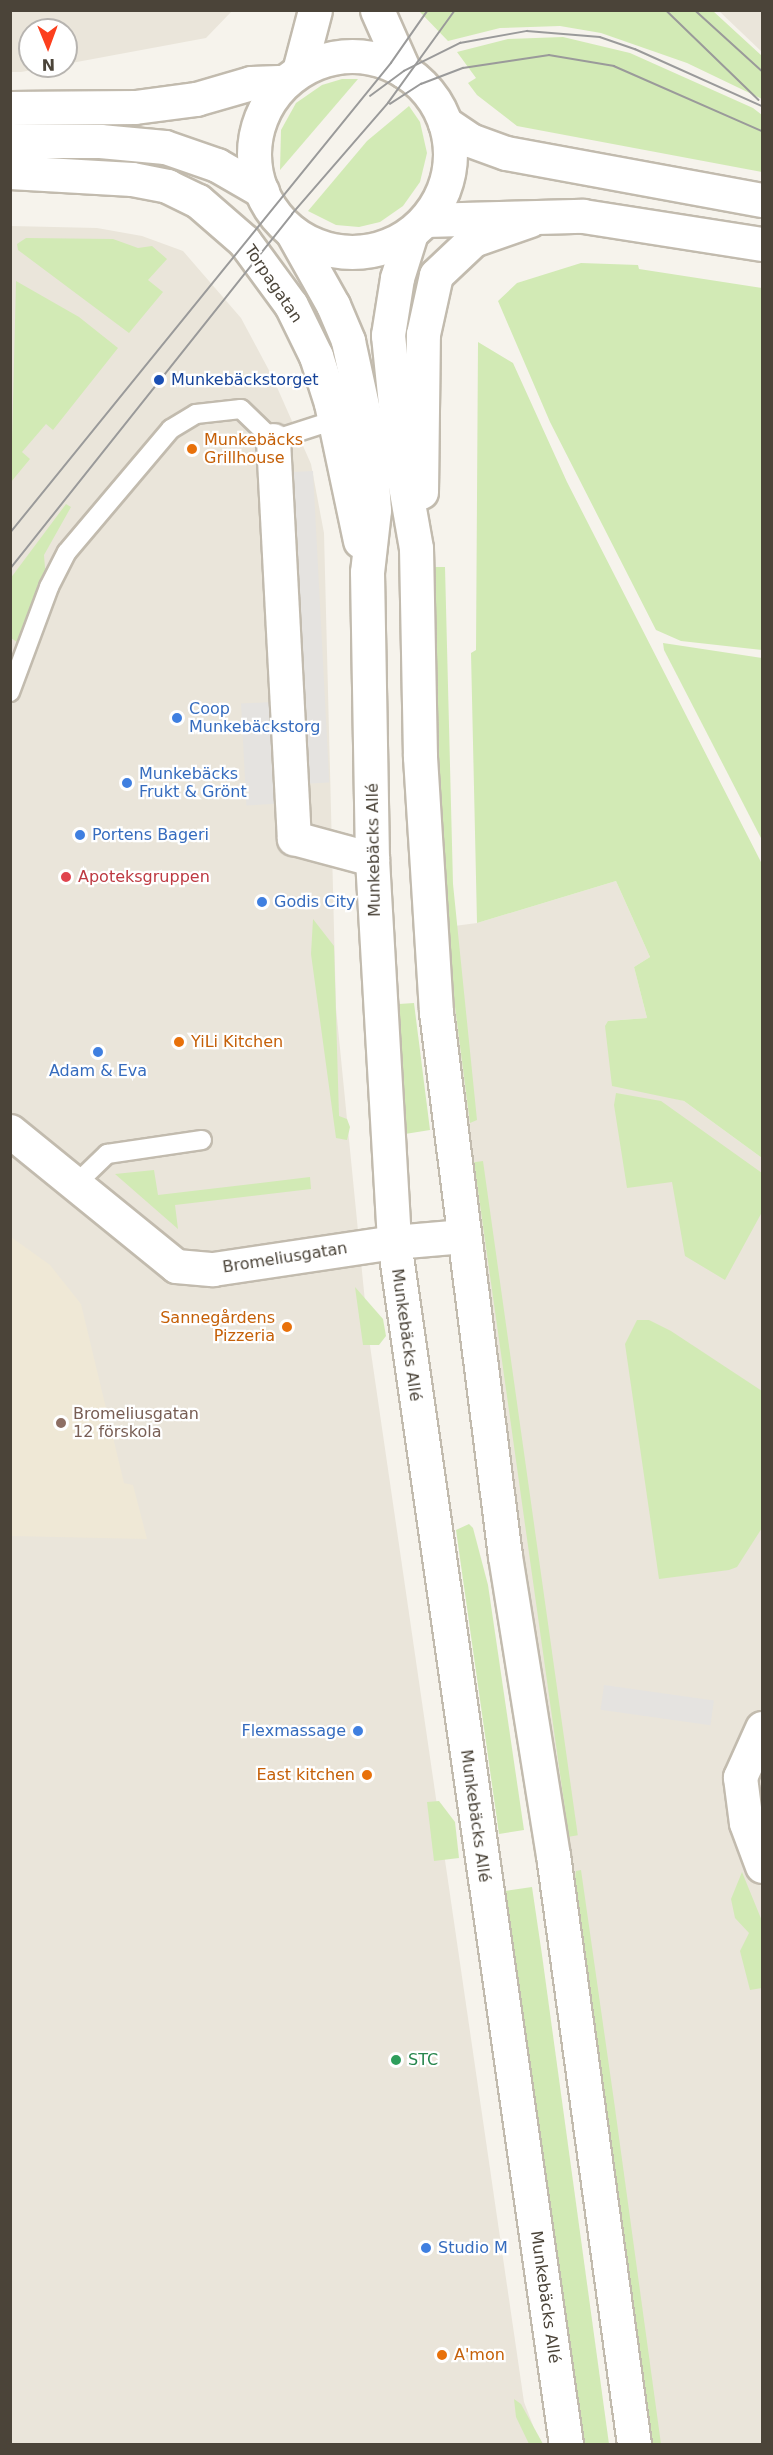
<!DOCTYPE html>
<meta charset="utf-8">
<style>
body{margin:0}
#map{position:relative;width:773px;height:2455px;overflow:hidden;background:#f6f3ec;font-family:"DejaVu Sans",sans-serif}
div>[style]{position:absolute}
.residential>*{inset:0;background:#eae5da}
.education>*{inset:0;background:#efe8d6}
.green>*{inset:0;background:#d2eab5;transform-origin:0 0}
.parking>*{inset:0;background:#e5e3e0;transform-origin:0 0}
.roads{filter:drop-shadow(2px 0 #c2bbae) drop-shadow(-2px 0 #c2bbae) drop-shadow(0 2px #c2bbae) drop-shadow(0 -2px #c2bbae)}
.service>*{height:18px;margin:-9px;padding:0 9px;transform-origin:9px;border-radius:9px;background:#fff}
.minor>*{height:33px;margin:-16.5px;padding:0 16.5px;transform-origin:16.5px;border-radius:16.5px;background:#fff}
.tertiary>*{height:33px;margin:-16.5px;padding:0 16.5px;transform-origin:16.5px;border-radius:16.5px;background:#fff}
.tertiary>.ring{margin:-16.5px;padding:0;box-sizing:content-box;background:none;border:33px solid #fff;border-radius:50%}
.tram>*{height:1.5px;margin:-0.75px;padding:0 0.75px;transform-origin:0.75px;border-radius:0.75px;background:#9a9a9a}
.dots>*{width:16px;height:16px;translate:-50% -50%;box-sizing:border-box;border:3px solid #fff;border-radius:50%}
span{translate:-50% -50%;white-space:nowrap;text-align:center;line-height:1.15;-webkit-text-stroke:4.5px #fff;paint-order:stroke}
.street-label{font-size:16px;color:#4b4439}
.transit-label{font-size:16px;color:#164399}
.left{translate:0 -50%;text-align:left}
.food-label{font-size:16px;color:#c56008}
.right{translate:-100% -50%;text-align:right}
.shop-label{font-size:16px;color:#366cbe}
.health-label{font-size:16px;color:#be3a42}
.education-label{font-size:16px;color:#785e54}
.leisure-label{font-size:16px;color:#27864d}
.frame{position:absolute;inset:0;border:12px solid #4b4439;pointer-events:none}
.north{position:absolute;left:18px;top:18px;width:60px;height:60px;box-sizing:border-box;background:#fff;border:2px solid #b7b4b0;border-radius:50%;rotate:179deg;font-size:16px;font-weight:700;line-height:24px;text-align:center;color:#4b4439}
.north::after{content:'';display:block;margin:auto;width:21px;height:27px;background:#fc3f1d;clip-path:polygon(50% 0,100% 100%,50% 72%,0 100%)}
</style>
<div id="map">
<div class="residential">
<i style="clip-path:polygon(11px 10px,232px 10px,232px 11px,206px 38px,66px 64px,66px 30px,30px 30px,30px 66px,55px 66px,21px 72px,11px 72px)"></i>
<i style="clip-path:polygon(719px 11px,762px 11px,762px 52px)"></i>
<i style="clip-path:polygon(11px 226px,97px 228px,142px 236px,183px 251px,241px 318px,272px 376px,311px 464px,324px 533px,336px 1008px,368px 1332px,524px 2402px,540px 2444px,11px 2444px)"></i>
<i style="clip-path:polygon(616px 881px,650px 957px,634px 967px,647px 1018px,608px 1021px,639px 1089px,684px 1101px,762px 1158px,762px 2444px,644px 2444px,517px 1549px,439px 928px,477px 923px)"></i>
</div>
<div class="education">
<i style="clip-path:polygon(11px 1237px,50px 1265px,81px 1304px,124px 1483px,133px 1485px,147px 1539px,11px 1536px)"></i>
</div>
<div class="green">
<i style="clip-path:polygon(419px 11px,713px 11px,762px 56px,762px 99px,687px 63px,601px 33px,560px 26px,500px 28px,448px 41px)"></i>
<i style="clip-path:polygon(563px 37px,630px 53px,753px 108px,762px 115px,762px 172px,517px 126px,477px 95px,468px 83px,476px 78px,457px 52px,508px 39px)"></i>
<i style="clip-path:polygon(342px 79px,358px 79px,280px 170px,281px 130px,296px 103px,322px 85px)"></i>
<i style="clip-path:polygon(409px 106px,420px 122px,427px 153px,420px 182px,403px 206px,380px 222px,359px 227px,336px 225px,308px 211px,367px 141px)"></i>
<i style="clip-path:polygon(26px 238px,113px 239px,138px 248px,152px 246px,167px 259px,148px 280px,163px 292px,129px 333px,18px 250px,17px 244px)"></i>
<i style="clip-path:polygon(581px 263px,638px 265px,639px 269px,762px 288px,762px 650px,681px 641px,656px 630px,550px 422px,498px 301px,517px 283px)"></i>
<i style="clip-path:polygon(16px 281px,79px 317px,118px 348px,53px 430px,46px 424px,22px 452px,30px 459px,11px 482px)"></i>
<i style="clip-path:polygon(478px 342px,513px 363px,567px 482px,762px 864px,762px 1158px,684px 1101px,612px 1086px,605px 1026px,608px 1021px,647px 1018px,634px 967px,650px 957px,616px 881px,477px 923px,471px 653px,476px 650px)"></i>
<i style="clip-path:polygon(66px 504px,71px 507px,44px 555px,45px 568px,50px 572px,20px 644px,11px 638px,10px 579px)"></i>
<i style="clip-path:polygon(435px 567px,445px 567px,453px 884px,477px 1120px,470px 1123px,449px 960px,439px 809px)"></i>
<i style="clip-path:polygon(663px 643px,762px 658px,762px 840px,664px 650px)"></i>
<i style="clip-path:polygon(313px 919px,334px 946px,339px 1116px,347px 1119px,350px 1127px,347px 1140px,336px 1138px,311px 954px)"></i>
<i style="clip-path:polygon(414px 1003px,430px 1130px,405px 1134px,399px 1004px)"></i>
<i style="clip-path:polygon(616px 1093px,661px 1101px,762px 1173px,762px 1212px,725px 1280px,685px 1256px,672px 1182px,627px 1188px,614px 1105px)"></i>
<i style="left:483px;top:1161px;width:681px;height:9px;rotate:82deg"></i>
<i style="clip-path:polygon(154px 1170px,158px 1195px,310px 1177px,311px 1189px,175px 1205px,178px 1229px,115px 1174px)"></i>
<i style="clip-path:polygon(355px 1287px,383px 1319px,386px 1336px,379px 1345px,363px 1345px)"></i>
<i style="clip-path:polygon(637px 1320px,649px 1320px,671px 1331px,762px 1391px,762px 1528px,737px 1567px,729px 1570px,659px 1579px,625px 1344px)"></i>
<i style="clip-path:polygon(469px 1524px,473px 1528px,488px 1585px,524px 1830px,499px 1834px,456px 1530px)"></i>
<i style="clip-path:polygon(439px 1801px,455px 1822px,459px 1858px,434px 1861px,427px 1802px)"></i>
<i style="clip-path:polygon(581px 1870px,614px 2101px,661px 2444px,652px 2444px,580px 1930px,575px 1878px,576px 1871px)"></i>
<i style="clip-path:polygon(742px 1872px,762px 1921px,762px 1988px,750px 1990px,740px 1951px,749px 1933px,735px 1918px,731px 1899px)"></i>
<i style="clip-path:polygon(532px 1887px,542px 1955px,609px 2444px,583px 2444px,505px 1891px)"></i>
<i style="clip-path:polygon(514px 2399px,521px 2404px,543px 2444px,529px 2444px,516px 2417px)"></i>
</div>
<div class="parking">
<i style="left:313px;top:471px;width:312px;height:29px;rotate:87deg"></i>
<i style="left:271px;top:702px;width:102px;height:30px;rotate:87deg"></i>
<i style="left:604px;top:1685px;width:111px;height:25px;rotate:8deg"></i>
</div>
<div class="roads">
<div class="service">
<i style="left:10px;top:692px;width:112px;rotate:-69.6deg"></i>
<i style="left:49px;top:587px;width:39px;rotate:-63deg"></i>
<i style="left:67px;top:552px;width:161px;rotate:-49.8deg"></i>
<i style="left:171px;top:429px;width:29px;rotate:-31deg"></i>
<i style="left:196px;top:414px;width:45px;rotate:-6.3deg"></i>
<i style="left:241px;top:409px;width:45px;rotate:44.1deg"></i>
<i style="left:273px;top:440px;width:65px;rotate:-17.9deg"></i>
<i style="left:75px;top:1185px;width:45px;rotate:-44.1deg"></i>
<i style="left:107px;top:1154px;width:96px;rotate:-8.4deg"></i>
</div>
<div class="minor">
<i style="left:273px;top:440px;width:399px;rotate:87deg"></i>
<i style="left:294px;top:838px;width:81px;rotate:15.1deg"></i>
<i style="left:10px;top:1131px;width:214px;rotate:39.1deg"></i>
<i style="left:176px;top:1266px;width:37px;rotate:5deg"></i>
<i style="left:213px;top:1269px;width:183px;rotate:-8.5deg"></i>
<i style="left:394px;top:1242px;width:70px;rotate:-4.9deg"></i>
<i style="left:762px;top:1728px;width:54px;rotate:114.2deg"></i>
<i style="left:740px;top:1777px;width:46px;rotate:82.6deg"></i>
<i style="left:746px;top:1823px;width:46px;rotate:69.6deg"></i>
</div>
<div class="tertiary">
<i style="left:377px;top:10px;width:67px;rotate:66.1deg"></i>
<i class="ring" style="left:254px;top:56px;width:163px;height:163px"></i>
<i style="left:299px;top:71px;width:63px;rotate:-75.3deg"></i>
<i style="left:10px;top:108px;width:125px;rotate:-0.5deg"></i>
<i style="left:135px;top:107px;width:62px;rotate:-7.5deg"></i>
<i style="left:196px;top:99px;width:57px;rotate:-16.2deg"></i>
<i style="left:251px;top:83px;width:34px;rotate:-2deg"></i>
<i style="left:445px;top:123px;width:30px;rotate:34deg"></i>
<i style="left:470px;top:140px;width:38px;rotate:20deg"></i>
<i style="left:506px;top:153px;width:260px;rotate:10.4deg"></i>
<i style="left:10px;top:141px;width:90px"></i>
<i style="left:100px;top:141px;width:65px;rotate:5.3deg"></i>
<i style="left:165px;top:147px;width:55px;rotate:19.1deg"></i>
<i style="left:217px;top:165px;width:52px;rotate:30deg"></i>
<i style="left:10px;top:172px;width:122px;rotate:3.3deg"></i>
<i style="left:132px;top:179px;width:36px;rotate:11deg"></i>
<i style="left:167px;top:186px;width:34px;rotate:26deg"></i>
<i style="left:198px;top:201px;width:61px;rotate:41deg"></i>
<i style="left:244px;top:241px;width:79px;rotate:53.7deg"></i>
<i style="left:291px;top:305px;width:57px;rotate:63.9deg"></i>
<i style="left:316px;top:356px;width:49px;rotate:72.3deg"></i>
<i style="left:331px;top:403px;width:141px;rotate:78.1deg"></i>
<i style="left:425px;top:220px;width:158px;rotate:-1.5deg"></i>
<i style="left:583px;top:216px;width:181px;rotate:8.9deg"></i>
<i style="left:292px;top:232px;width:84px;rotate:60.7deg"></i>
<i style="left:333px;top:305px;width:39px;rotate:67deg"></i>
<i style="left:348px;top:341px;width:98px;rotate:77.7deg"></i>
<i style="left:369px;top:437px;width:73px;rotate:86.1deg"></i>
<i style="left:374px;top:510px;width:62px;rotate:96.4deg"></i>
<i style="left:367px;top:572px;width:287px;rotate:89deg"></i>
<i style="left:372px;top:859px;width:384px;rotate:86.7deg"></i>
<i style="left:394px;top:1242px;width:1214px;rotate:81.86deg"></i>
<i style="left:411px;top:233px;width:47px;rotate:107.3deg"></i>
<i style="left:397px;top:278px;width:58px;rotate:99deg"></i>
<i style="left:388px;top:335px;width:129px;rotate:84.2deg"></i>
<i style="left:401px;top:463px;width:86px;rotate:80deg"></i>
<i style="left:416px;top:548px;width:209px;rotate:88.9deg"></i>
<i style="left:420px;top:757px;width:256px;rotate:86.4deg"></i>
<i style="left:436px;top:1012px;width:548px;rotate:82.77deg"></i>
<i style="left:505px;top:1556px;width:303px;rotate:80.9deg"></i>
<i style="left:553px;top:1855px;width:595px;rotate:82.17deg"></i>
<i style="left:421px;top:492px;width:158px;rotate:-89.3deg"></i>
<i style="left:423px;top:334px;width:60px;rotate:-77.6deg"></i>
<i style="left:436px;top:275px;width:51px;rotate:-43.4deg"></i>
<i style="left:473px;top:240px;width:60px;rotate:-19.3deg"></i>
</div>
</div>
<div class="tram">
<i style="left:666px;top:10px;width:129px;rotate:44.1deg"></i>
<i style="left:695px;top:10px;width:91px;rotate:42.3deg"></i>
<i style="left:370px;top:96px;width:42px;rotate:-36.3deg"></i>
<i style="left:404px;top:71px;width:63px;rotate:-26.6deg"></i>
<i style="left:460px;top:43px;width:68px;rotate:-10.2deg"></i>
<i style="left:527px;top:31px;width:73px;rotate:4.7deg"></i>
<i style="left:600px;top:37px;width:37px;rotate:19deg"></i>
<i style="left:635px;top:49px;width:139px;rotate:24.2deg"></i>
<i style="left:390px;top:104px;width:37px;rotate:-33deg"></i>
<i style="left:421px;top:84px;width:45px;rotate:-20.9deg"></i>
<i style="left:463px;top:68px;width:87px;rotate:-8.6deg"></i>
<i style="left:549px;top:55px;width:66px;rotate:9.6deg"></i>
<i style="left:614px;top:66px;width:162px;rotate:23.7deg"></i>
<i style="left:10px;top:533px;width:605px;rotate:-50.97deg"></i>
<i style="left:391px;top:63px;width:65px;rotate:-55.1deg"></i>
<i style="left:10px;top:569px;width:453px;rotate:-51.5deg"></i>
<i style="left:292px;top:214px;width:147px;rotate:-49.1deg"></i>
<i style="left:388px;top:103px;width:115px;rotate:-54.2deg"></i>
</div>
<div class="dots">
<i style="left:159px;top:380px;background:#1a4fb4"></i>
<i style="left:192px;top:449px;background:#e8710a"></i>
<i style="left:177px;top:718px;background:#3f7fe0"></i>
<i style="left:127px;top:783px;background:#3f7fe0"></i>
<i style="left:80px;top:835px;background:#3f7fe0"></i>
<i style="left:66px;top:877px;background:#e0444e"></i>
<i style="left:262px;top:902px;background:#3f7fe0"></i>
<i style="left:179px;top:1042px;background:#e8710a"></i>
<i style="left:98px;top:1052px;background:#3f7fe0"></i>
<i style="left:287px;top:1327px;background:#e8710a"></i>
<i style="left:61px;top:1423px;background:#8d6e63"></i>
<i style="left:358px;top:1731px;background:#3f7fe0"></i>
<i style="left:367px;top:1775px;background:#e8710a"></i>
<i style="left:396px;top:2060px;background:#2e9e5b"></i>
<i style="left:426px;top:2248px;background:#3f7fe0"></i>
<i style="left:442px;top:2355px;background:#e8710a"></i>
</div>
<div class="street-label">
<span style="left:273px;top:284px;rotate:56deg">Torpagatan</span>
<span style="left:374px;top:850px;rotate:-91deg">Munkebäcks Allé</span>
<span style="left:285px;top:1258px;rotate:-9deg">Bromeliusgatan</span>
<span style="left:406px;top:1335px;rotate:82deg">Munkebäcks Allé</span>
<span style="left:475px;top:1816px;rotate:82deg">Munkebäcks Allé</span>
<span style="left:545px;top:2297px;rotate:82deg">Munkebäcks Allé</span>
</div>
<div class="transit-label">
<span class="left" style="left:171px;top:380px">Munkebäckstorget</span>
</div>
<div class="food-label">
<span class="left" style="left:204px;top:449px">Munkebäcks<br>Grillhouse</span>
<span class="left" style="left:191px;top:1042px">YiLi Kitchen</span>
<span class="right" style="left:275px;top:1327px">Sannegårdens<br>Pizzeria</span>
<span class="right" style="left:355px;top:1775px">East kitchen</span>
<span class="left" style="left:454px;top:2355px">A'mon</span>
</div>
<div class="shop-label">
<span class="left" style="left:189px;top:718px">Coop<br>Munkebäckstorg</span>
<span class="left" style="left:139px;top:783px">Munkebäcks<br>Frukt &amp; Grönt</span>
<span class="left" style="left:92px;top:835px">Portens Bageri</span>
<span class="left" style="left:274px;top:902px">Godis City</span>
<span style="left:98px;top:1071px">Adam &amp; Eva</span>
<span class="right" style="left:346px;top:1731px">Flexmassage</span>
<span class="left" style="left:438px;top:2248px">Studio M</span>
</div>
<div class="health-label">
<span class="left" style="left:78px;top:877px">Apoteksgruppen</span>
</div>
<div class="education-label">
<span class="left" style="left:73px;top:1423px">Bromeliusgatan<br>12 förskola</span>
</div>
<div class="leisure-label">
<span class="left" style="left:408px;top:2060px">STC</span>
</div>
<div class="frame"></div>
<div class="north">N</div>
</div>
